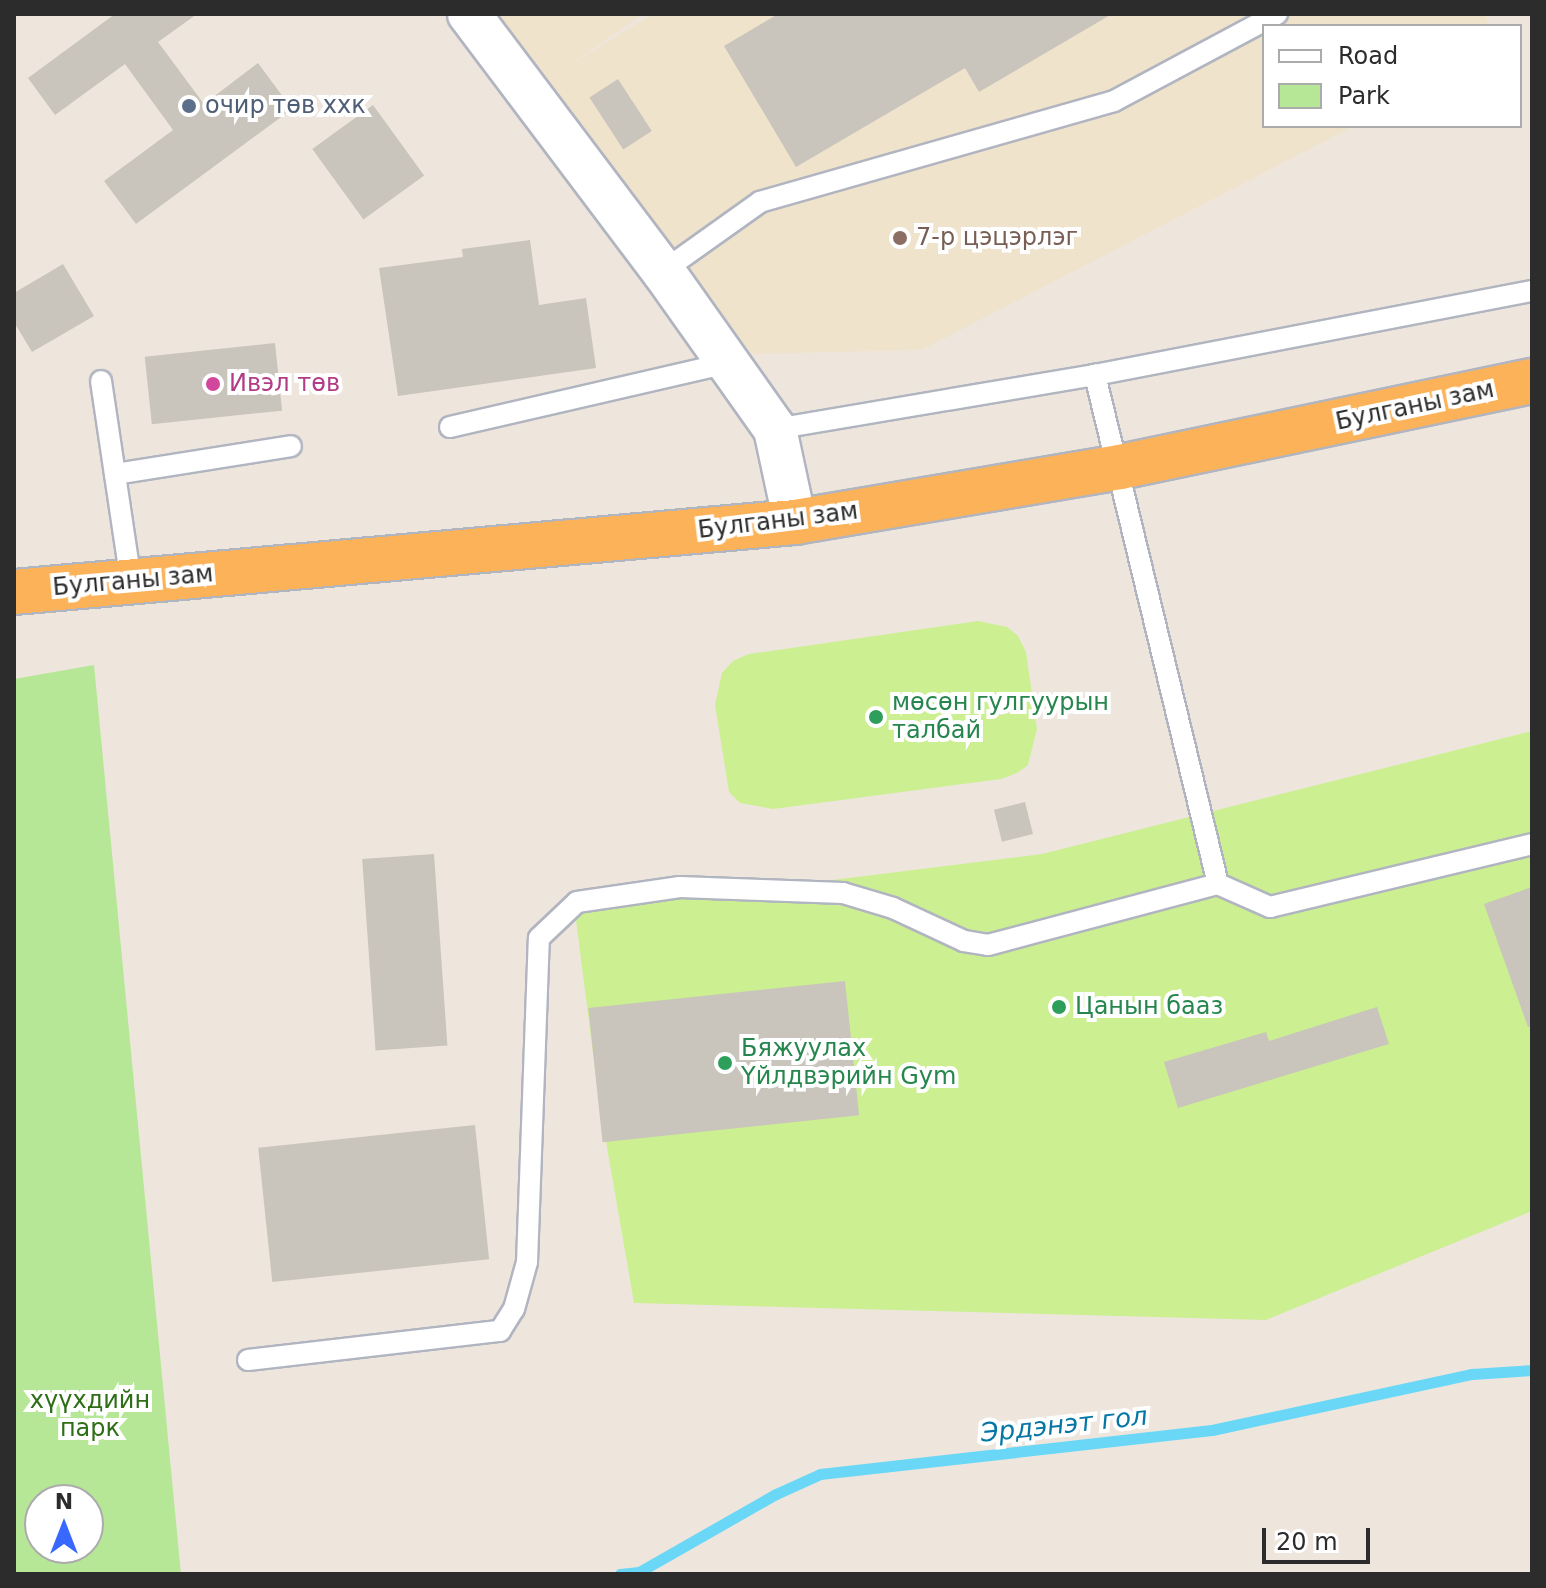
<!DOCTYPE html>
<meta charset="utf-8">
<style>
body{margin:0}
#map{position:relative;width:1546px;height:1588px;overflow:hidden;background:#eee6dd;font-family:"DejaVu Sans",sans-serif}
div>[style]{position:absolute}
.education>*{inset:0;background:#f0e3cc}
.green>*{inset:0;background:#b6e797}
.pitch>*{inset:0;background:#ccef92}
.stream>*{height:11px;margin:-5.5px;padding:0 5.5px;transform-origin:5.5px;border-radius:5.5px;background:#6bd7f6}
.building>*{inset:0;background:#c9c4bc;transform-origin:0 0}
.roads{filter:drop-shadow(2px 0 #b1b5c0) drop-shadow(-2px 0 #b1b5c0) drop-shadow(0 2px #b1b5c0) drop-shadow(0 -2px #b1b5c0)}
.service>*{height:20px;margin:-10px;padding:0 10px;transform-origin:10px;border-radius:10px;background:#fff}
.minor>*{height:42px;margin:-21px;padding:0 21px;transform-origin:21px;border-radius:21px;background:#fff}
.trunk>*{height:44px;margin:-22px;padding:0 22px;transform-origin:22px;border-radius:22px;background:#fcb258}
.dots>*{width:22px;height:22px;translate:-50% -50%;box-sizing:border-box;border:4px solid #fff;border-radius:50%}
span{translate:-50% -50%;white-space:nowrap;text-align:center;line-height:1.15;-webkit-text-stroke:8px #fff;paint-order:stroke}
.service-label{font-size:24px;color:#4e5e75}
.left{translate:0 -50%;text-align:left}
.education-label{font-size:24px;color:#785e54}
.hotel-label{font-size:24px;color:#b23c85}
.street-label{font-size:24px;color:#2c2c2c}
.leisure-label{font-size:24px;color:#27864d}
.park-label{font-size:24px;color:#2d6e16}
.water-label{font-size:26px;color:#0676a5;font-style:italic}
.frame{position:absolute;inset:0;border:16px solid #2c2c2c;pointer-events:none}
.legend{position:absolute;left:1262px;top:24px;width:260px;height:104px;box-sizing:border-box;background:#fff;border:2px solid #ababab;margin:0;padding:10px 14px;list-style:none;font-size:24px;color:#2c2c2c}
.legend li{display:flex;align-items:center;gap:16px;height:40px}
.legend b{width:40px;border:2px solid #ababab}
.north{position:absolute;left:24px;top:1484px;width:80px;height:80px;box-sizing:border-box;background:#fff;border:2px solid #ababab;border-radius:50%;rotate:0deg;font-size:22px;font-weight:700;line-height:32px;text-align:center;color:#2c2c2c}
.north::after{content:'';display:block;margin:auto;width:28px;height:36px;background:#3968ff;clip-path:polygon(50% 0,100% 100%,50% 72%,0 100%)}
.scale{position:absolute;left:1262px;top:1528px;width:108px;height:36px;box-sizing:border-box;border:4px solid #2c2c2c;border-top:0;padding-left:10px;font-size:24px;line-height:28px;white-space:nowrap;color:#2c2c2c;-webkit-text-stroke:6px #fff;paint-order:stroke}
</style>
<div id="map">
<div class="education">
<i style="clip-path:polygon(489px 14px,643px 14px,568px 66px,652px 14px,1485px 14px,1490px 26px,1264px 26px,1264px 126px,1354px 126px,922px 350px,752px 354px)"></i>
</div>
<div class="green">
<i style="clip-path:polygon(evenodd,94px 665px,181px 1574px,14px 1574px,14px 679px,94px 665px,40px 1500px,88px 1500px,88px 1548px,40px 1548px,40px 1500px)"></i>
</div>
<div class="pitch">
<i style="clip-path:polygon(978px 621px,1007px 627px,1018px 636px,1026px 652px,1037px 729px,1028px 765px,1017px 773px,1001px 779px,773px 809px,740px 803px,729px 792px,715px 705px,722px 673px,733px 661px,749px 654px)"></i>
<i style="clip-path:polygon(1532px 731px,1532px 1211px,1266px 1320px,634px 1303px,599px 1101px,575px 912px,1042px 854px)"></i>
</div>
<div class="stream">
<i style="left:620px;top:1574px;width:19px;rotate:-6deg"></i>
<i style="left:639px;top:1572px;width:158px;rotate:-29.7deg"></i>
<i style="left:776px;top:1494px;width:48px;rotate:-24.4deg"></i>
<i style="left:820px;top:1474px;width:394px;rotate:-6.4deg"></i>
<i style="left:1212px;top:1430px;width:266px;rotate:-12.2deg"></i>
<i style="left:1472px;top:1374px;width:60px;rotate:-3.8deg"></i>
</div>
<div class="building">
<i style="clip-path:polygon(115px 14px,197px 14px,158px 42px,204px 104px,258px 63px,292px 109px,136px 224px,104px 181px,173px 130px,125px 64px,55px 115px,28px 78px)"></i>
<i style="clip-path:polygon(778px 14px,1112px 14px,979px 92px,965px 68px,796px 167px,724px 46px)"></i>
<i style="left:618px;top:79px;width:62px;height:34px;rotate:57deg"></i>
<i style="left:373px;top:105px;width:87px;height:75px;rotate:54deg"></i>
<i style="clip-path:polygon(530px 240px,539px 305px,586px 298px,596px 368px,398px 396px,379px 268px,463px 257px,462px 249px)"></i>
<i style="clip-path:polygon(63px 264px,94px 316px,32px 352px,14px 322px,14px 293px)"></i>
<i style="left:275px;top:343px;width:68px;height:131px;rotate:84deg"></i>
<i style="left:1025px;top:802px;width:33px;height:32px;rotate:76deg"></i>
<i style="left:434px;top:854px;width:192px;height:72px;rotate:86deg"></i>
<i style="clip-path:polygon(1532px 887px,1532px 1026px,1528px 1027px,1484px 904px)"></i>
<i style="left:845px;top:981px;width:135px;height:258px;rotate:84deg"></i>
<i style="clip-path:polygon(1377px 1007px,1389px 1044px,1178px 1108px,1164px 1062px,1266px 1032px,1269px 1041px)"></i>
<i style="left:475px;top:1125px;width:135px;height:218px;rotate:84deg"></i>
</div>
<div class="roads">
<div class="service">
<i style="left:663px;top:271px;width:119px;rotate:-35.4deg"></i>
<i style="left:760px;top:202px;width:368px;rotate:-15.9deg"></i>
<i style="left:1114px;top:101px;width:185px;rotate:-28.1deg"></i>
<i style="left:101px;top:381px;width:202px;rotate:81.5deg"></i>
<i style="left:450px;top:427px;width:285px;rotate:-13deg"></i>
<i style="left:775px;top:429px;width:325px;rotate:-9.6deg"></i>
<i style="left:1095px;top:375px;width:445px;rotate:-10.9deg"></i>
<i style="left:115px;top:474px;width:178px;rotate:-9deg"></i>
<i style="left:1218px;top:884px;width:57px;rotate:23.9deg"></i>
<i style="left:1270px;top:907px;width:269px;rotate:-13.5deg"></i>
<i style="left:248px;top:1360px;width:254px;rotate:-6.6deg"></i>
<i style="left:500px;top:1331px;width:26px;rotate:-58deg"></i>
<i style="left:514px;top:1309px;width:49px;rotate:-74.5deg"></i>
<i style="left:527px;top:1262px;width:324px;rotate:-87.9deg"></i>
<i style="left:539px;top:938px;width:52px;rotate:-43.5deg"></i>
<i style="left:577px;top:902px;width:104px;rotate:-8.3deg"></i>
<i style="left:680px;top:887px;width:163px;rotate:2.1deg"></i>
<i style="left:843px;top:893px;width:52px;rotate:16.7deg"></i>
<i style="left:893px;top:908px;width:78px;rotate:24.9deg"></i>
<i style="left:964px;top:941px;width:24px;rotate:9deg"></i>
<i style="left:988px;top:945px;width:238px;rotate:-14.9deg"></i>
<i style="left:1218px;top:884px;width:524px;rotate:-103.59deg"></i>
</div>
<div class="minor">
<i style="left:469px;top:14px;width:322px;rotate:53deg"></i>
<i style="left:663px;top:271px;width:194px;rotate:54.7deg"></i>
<i style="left:775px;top:429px;width:95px;rotate:77.9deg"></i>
</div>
<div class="trunk">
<i style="left:14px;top:592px;width:784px;rotate:-5.12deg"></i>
<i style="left:795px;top:522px;width:330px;rotate:-9.6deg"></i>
<i style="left:1120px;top:467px;width:421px;rotate:-11.8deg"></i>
</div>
</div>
<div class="dots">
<i style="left:189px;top:106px;background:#5c6f8a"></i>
<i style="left:900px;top:238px;background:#8d6e63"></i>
<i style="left:213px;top:384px;background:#d1479c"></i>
<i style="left:876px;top:717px;background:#2e9e5b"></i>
<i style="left:1059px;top:1007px;background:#2e9e5b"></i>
<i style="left:725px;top:1063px;background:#2e9e5b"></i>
</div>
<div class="service-label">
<span class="left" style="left:205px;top:106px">очир төв ххк</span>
</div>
<div class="education-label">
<span class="left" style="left:916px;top:238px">7-р цэцэрлэг</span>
</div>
<div class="hotel-label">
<span class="left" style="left:229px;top:384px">Ивэл төв</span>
</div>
<div class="street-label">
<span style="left:1415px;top:406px;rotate:-12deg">Булганы зам</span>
<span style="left:778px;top:521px;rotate:-7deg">Булганы зам</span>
<span style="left:133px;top:581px;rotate:-5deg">Булганы зам</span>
</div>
<div class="leisure-label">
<span class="left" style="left:892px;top:717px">мөсөн гулгуурын<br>талбай</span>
<span class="left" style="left:1075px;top:1007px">Цанын бааз</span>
<span class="left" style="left:741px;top:1063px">Бяжуулах<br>Үйлдвэрийн Gym</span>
</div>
<div class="park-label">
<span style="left:90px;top:1415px">хүүхдийн<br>парк</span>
</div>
<div class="water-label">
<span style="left:1064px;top:1425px;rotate:-6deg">Эрдэнэт гол</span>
</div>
<div class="frame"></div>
<ul class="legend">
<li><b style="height:10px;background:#fff"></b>Road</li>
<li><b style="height:22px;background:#b6e797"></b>Park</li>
</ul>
<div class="north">N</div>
<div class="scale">20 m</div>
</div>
